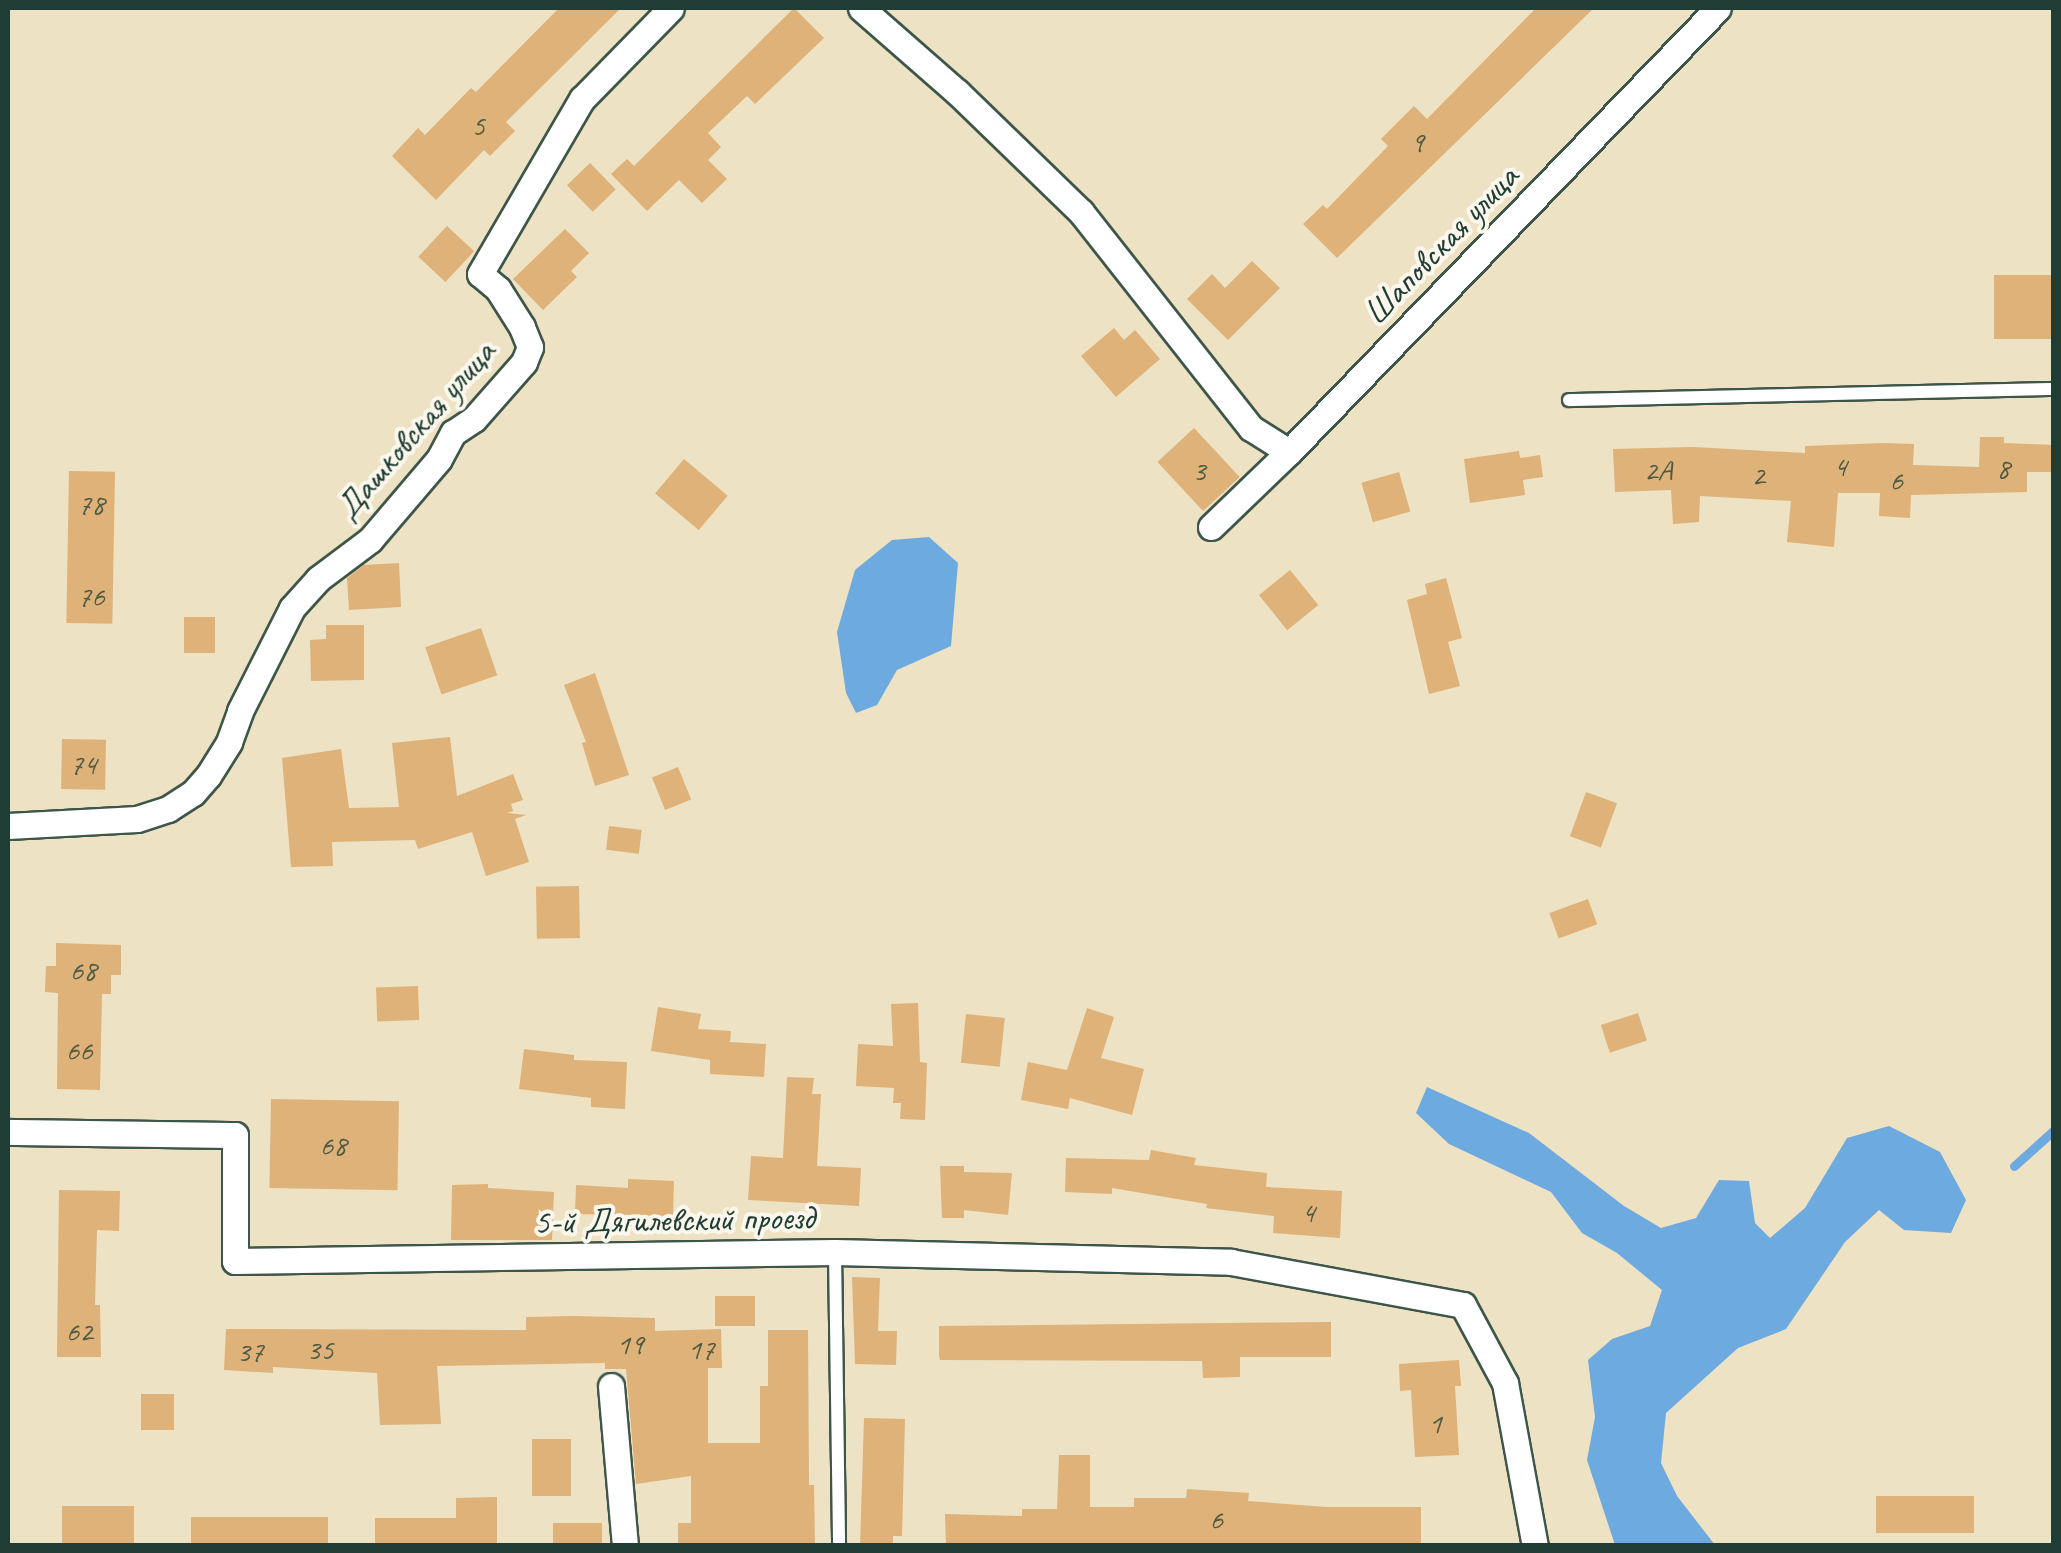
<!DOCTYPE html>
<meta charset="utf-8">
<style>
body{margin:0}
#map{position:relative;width:2061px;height:1553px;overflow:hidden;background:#ede2c3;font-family:Caveat,sans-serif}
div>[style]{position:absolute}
.water>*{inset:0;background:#6daadf}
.stream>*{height:9px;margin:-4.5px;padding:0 4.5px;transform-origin:4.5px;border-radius:4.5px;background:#6daadf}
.building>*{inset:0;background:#deb278;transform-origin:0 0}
.roads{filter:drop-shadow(2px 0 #3e5649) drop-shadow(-2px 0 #3e5649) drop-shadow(0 2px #3e5649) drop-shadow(0 -2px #3e5649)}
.service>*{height:12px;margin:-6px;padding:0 6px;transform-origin:6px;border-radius:6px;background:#fff}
.minor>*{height:25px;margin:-12.5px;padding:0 12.5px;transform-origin:12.5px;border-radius:12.5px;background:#fff}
span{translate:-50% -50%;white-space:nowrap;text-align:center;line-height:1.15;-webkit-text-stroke:8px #fbf7ec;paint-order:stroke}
.number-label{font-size:30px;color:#4f5a45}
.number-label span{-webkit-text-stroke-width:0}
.street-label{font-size:35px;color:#1f3d34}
.frame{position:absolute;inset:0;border:10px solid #1f3d34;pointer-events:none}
</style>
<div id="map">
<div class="water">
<i style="clip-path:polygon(929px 537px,958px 563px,951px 646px,897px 670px,877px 705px,856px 713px,846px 693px,837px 632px,855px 570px,892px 540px)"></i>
<i style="clip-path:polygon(1427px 1087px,1529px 1133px,1624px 1206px,1661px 1228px,1696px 1218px,1719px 1180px,1749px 1181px,1755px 1223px,1770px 1238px,1805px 1208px,1847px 1138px,1889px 1126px,1940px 1152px,1966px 1200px,1951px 1233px,1904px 1230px,1879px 1210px,1845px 1242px,1786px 1329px,1738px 1348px,1666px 1413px,1661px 1463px,1677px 1496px,1715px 1545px,1615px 1545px,1587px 1460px,1595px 1417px,1588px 1360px,1612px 1339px,1650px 1326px,1662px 1290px,1617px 1253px,1582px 1233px,1551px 1192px,1449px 1144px,1416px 1113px)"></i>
</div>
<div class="stream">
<i style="left:2014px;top:1166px;width:54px;rotate:-42deg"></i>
</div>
<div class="building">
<i style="clip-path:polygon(559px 8px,621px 8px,506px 122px,515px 131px,490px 156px,484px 150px,436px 200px,392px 156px,418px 128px,425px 135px,471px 88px,476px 92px)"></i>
<i style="clip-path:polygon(794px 8px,824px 38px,755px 104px,747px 96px,708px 133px,721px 147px,708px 160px,727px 179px,702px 203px,679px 180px,647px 211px,611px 174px,627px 159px,634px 166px)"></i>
<i style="clip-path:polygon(1536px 8px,1594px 8px,1337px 258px,1303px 224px,1323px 205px,1327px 209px,1388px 146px,1381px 139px,1414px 106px,1427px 119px)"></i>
<i style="left:590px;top:163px;width:37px;height:32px;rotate:46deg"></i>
<i style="left:447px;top:226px;width:37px;height:42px;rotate:43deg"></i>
<i style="clip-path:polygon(565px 229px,589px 253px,571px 271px,577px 277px,543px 310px,513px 279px)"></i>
<i style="clip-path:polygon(1252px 261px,1280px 288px,1228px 340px,1187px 299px,1212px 274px,1225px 288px)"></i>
<i style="left:2054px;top:275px;width:64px;height:60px;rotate:90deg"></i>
<i style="clip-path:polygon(1114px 328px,1124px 340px,1135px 330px,1160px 359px,1116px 397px,1081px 356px)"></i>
<i style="left:1194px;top:428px;width:67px;height:50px;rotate:47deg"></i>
<i style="clip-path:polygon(1980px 437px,2004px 437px,2004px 443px,2054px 445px,2054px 472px,2027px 472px,2027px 492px,1911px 495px,1910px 518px,1879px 516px,1880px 493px,1838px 493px,1834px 547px,1787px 542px,1791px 501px,1700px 496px,1699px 522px,1673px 524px,1671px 490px,1615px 492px,1613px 449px,1693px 447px,1805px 453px,1805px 446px,1883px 443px,1914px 444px,1913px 465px,1979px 467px)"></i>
<i style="clip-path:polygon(1519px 451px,1520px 458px,1540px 455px,1543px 477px,1523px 480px,1525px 495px,1470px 503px,1464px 459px)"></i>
<i style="left:684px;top:459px;width:57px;height:45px;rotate:40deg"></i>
<i style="left:69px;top:471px;width:46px;height:152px;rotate:1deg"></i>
<i style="left:1399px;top:472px;width:41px;height:39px;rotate:74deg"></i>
<i style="clip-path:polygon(399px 563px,401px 607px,349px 610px,347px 578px,364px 565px)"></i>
<i style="left:1290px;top:570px;width:45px;height:40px;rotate:51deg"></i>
<i style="clip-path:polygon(1446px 578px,1462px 638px,1448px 642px,1460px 686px,1429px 694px,1407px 600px,1427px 594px,1425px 584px)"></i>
<i style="left:184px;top:617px;width:31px;height:36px"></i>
<i style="clip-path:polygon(326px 625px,364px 625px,364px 680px,311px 681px,310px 640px,326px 639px)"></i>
<i style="left:481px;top:628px;width:50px;height:59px;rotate:71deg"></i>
<i style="clip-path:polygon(595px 673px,629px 775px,595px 786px,582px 743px,586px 742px,564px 685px)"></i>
<i style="clip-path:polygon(450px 737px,457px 796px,513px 774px,523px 800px,511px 804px,513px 811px,507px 813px,526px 815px,515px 819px,529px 862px,486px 876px,472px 832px,418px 849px,415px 840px,332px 842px,333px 866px,291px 867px,282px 758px,341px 749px,349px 808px,399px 807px,392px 743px)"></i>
<i style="left:62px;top:739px;width:44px;height:50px;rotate:1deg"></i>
<i style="left:678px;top:767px;width:35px;height:28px;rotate:68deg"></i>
<i style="left:1586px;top:792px;width:33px;height:47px;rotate:20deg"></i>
<i style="left:609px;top:826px;width:33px;height:24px;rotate:7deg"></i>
<i style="left:579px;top:886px;width:52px;height:43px;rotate:89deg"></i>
<i style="left:1588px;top:899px;width:27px;height:41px;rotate:70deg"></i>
<i style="clip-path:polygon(56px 943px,121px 945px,121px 975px,111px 975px,111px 994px,102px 994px,100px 1090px,57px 1089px,58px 993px,45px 992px,46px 966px,56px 966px)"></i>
<i style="left:418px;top:986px;width:34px;height:42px;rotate:88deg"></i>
<i style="clip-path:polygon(918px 1003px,920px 1062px,927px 1063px,925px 1120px,900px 1119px,901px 1103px,893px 1103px,894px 1088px,856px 1086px,858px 1044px,893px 1046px,891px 1004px)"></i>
<i style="clip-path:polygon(658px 1007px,701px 1014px,698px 1029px,731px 1031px,730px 1042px,766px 1044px,764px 1077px,710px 1074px,710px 1060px,651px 1051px)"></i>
<i style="clip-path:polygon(1087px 1008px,1114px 1017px,1101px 1058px,1144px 1069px,1132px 1115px,1070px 1098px,1068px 1109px,1021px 1100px,1028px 1062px,1067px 1070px)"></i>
<i style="left:1638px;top:1013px;width:29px;height:39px;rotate:72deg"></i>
<i style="left:966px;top:1014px;width:39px;height:49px;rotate:6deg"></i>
<i style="clip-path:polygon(524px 1049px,574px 1055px,574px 1060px,627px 1062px,625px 1109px,591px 1107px,591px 1098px,519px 1089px)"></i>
<i style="clip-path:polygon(787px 1077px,814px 1078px,812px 1094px,821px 1094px,817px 1166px,861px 1168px,859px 1206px,748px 1200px,751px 1156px,783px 1158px)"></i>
<i style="left:271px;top:1099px;width:128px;height:89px;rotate:1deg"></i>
<i style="clip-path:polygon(1151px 1150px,1196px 1158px,1194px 1165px,1267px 1173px,1266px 1187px,1342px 1191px,1340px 1238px,1273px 1233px,1274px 1216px,1206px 1208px,1207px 1204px,1112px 1188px,1112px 1194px,1065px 1192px,1066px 1158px,1149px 1160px)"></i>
<i style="clip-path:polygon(940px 1166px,964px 1166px,964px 1172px,1012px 1173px,1008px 1215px,964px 1210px,964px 1218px,942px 1218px)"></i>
<i style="clip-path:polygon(628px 1179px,674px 1181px,673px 1216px,575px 1214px,576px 1185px,628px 1188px)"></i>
<i style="clip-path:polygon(488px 1184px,488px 1188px,554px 1192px,552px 1240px,451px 1240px,452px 1185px)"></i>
<i style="clip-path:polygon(59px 1190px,120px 1191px,119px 1231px,97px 1230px,95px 1305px,100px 1305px,101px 1357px,57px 1357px)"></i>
<i style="clip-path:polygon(852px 1277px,880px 1278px,878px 1331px,897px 1331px,896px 1365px,855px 1364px)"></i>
<i style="left:715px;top:1296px;width:40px;height:30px"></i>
<i style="clip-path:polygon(574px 1316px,655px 1318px,655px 1331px,721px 1329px,722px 1368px,708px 1368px,708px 1443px,760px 1443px,760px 1386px,768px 1386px,768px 1330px,808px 1330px,809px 1485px,814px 1485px,815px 1546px,678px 1546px,678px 1523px,691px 1523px,691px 1476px,636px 1484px,626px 1369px,605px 1369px,605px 1363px,437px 1366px,441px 1424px,380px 1425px,377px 1373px,273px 1367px,273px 1373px,224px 1370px,226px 1329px,526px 1330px,526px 1317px)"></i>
<i style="clip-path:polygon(1331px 1322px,1331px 1357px,1240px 1357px,1240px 1377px,1203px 1378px,1202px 1361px,940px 1360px,939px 1356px,939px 1326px)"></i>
<i style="clip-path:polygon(1459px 1360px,1461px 1386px,1455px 1386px,1459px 1455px,1415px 1457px,1411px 1390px,1400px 1391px,1399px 1364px)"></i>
<i style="left:141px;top:1394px;width:33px;height:36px"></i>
<i style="clip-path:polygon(864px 1418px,905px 1419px,902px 1536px,893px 1536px,893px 1546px,860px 1546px)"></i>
<i style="left:532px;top:1439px;width:39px;height:57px"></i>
<i style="clip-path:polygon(1059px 1455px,1090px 1455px,1090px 1507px,1134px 1507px,1134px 1498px,1186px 1498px,1187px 1489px,1249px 1493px,1248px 1501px,1326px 1507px,1421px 1507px,1421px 1546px,946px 1546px,945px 1514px,1022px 1516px,1022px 1509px,1057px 1509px)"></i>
<i style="left:1974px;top:1496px;width:37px;height:98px;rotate:90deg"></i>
<i style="clip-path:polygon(497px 1497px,497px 1546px,375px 1546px,375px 1518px,456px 1518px,456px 1498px)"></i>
<i style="left:62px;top:1506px;width:72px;height:40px"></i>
<i style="left:191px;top:1517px;width:137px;height:29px"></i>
<i style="left:602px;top:1523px;width:23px;height:49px;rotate:90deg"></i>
</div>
<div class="roads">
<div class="service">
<i style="left:1569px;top:400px;width:485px;rotate:-1.3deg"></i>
<i style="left:835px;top:1252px;width:294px;rotate:89.2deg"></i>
</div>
<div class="minor">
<i style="left:861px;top:8px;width:128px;rotate:41.2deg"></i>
<i style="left:957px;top:92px;width:173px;rotate:44.1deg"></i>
<i style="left:1081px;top:212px;width:275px;rotate:51.8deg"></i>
<i style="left:1251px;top:428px;width:45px;rotate:32.3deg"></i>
<i style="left:1211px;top:527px;width:108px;rotate:-43.9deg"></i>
<i style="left:1289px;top:452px;width:617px;rotate:-45.98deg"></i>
<i style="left:8px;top:826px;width:129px;rotate:-3.1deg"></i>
<i style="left:137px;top:819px;width:33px;rotate:-18deg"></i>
<i style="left:168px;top:809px;width:30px;rotate:-33deg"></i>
<i style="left:193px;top:793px;width:23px;rotate:-49deg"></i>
<i style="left:208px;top:776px;width:40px;rotate:-58deg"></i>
<i style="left:229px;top:742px;width:33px;rotate:-70deg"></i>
<i style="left:240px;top:711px;width:115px;rotate:-63.2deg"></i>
<i style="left:292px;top:608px;width:39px;rotate:-48deg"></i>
<i style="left:318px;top:579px;width:65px;rotate:-36.9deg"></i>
<i style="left:370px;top:540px;width:106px;rotate:-49.6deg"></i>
<i style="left:439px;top:459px;width:30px;rotate:-62deg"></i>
<i style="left:453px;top:433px;width:25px;rotate:-34deg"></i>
<i style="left:474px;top:419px;width:76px;rotate:-48.7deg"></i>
<i style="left:524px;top:362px;width:16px;rotate:-68deg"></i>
<i style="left:530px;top:347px;width:22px;rotate:-112deg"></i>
<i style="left:522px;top:327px;width:45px;rotate:-122.3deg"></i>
<i style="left:498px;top:289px;width:23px;rotate:-140deg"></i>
<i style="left:480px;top:274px;width:203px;rotate:-59.8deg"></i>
<i style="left:582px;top:99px;width:127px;rotate:-45.6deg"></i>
<i style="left:8px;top:1132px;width:227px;rotate:0.8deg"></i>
<i style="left:235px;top:1135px;width:126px;rotate:90deg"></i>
<i style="left:235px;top:1261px;width:600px;rotate:-0.86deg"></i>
<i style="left:835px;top:1252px;width:396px;rotate:1.4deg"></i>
<i style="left:1231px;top:1262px;width:236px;rotate:10.5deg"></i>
<i style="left:1463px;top:1305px;width:89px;rotate:61.7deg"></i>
<i style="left:1505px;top:1383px;width:166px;rotate:79.6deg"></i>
<i style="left:611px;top:1386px;width:161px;rotate:85deg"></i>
</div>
</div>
<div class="number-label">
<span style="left:478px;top:125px">5</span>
<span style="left:1417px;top:142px">9</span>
<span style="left:1840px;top:466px">4</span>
<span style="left:2003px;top:468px">8</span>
<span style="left:1199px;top:470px">3</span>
<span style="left:1658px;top:470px">2А</span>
<span style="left:1758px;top:475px">2</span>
<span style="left:1896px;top:480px">6</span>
<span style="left:91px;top:504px">78</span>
<span style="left:91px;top:596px">76</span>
<span style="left:83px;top:764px">74</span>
<span style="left:83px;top:970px">68</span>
<span style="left:79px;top:1050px">66</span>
<span style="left:333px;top:1145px">68</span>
<span style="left:1308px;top:1212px">4</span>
<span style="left:79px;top:1331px">62</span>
<span style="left:630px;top:1344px">19</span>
<span style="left:320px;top:1349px">35</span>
<span style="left:701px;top:1349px">17</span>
<span style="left:250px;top:1351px">37</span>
<span style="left:1435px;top:1423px">1</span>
<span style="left:1216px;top:1519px">6</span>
</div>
<div class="street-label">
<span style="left:1441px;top:245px;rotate:-46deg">Шаповская улица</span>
<span style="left:415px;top:430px;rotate:-49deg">Дашковская улица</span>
<span style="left:674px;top:1220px;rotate:-1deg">5-й Дягилевский проезд</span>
</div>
<div class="frame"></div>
</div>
